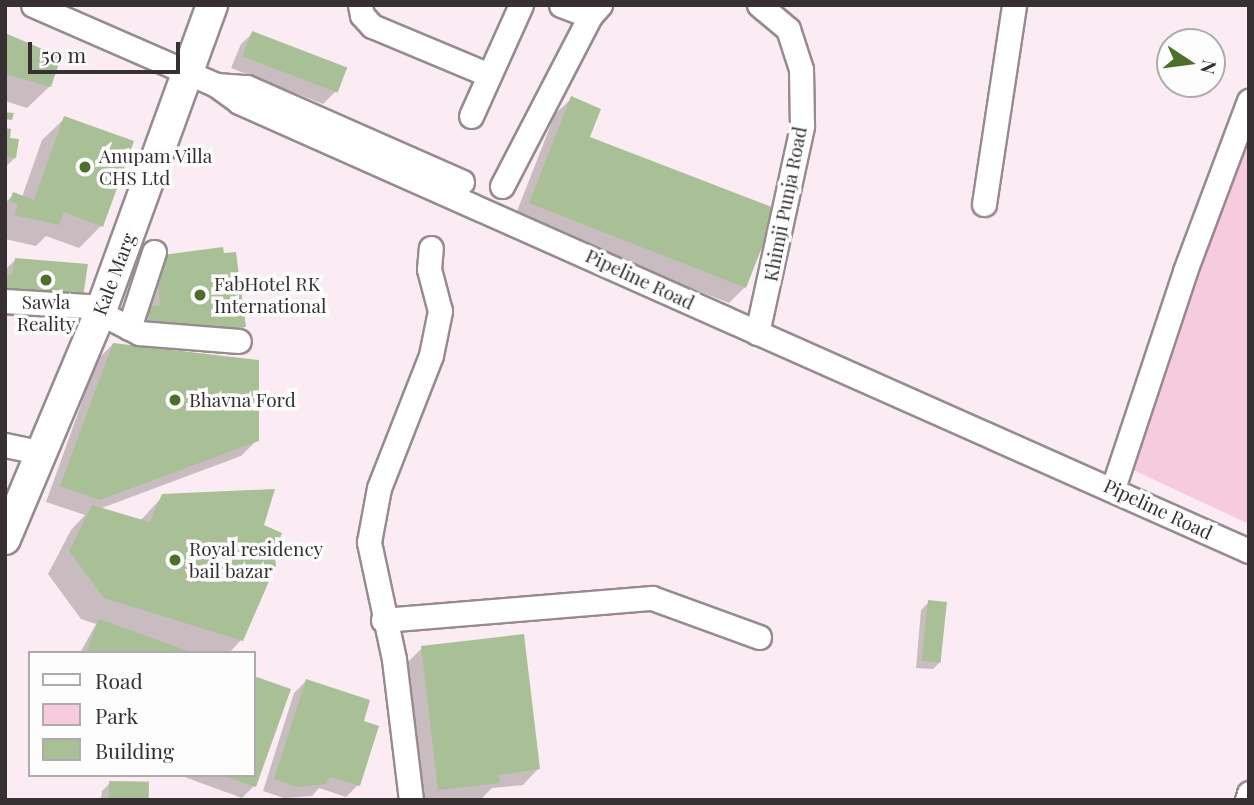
<!DOCTYPE html>
<style>
body{margin:0}
#map{position:relative;width:1254px;height:805px;overflow:hidden;background:#faecf2;font-family:"Playfair Display",serif}
div>[style]{position:absolute}
.green>*{inset:0;background:#f6cbde}
.shadow>*{inset:0;background:#0003}
.building>*{inset:0;background:#a9c097;transform-origin:0 0}
.roads{filter:drop-shadow(2px 0 #978b90) drop-shadow(-2px 0 #978b90) drop-shadow(0 2px #978b90) drop-shadow(0 -2px #978b90)}
.minor>*{height:23px;margin:-11.5px;padding:0 11.5px;transform-origin:11.5px;border-radius:11.5px;background:#fff}
.major>*{height:30px;margin:-15px;padding:0 15px;transform-origin:15px;border-radius:15px;background:#fff}
.dots>*{width:19px;height:19px;translate:-50% -50%;box-sizing:border-box;border:4px solid #fdfdfd;border-radius:50%}
span{translate:-50% -50%;white-space:nowrap;text-align:center;line-height:1.15;-webkit-text-stroke:7px #fdfdfd;paint-order:stroke}
.poi-label{font-size:19px;color:#363033}
.left{translate:0 -50%;text-align:left}
.street-label{font-size:19px;color:#363033}
.frame{position:absolute;inset:0;border:7px solid #363033;pointer-events:none}
.legend{position:absolute;left:28px;top:651px;width:228px;height:126px;box-sizing:border-box;background:#fdfdfd;border:2px solid #adabac;margin:0;padding:9px 12px;list-style:none;font-size:21px;color:#363033}
.legend li{display:flex;align-items:center;gap:14px;height:35px}
.legend b{width:35px;border:2px solid #adabac}
.north{position:absolute;left:1156px;top:28px;width:70px;height:70px;box-sizing:border-box;background:#fdfdfd;border:2px solid #adabac;border-radius:50%;rotate:103deg;font-size:19px;font-weight:700;line-height:28px;text-align:center;color:#363033}
.north::after{content:'';display:block;margin:auto;width:24px;height:32px;background:#4c7029;clip-path:polygon(50% 0,100% 100%,50% 72%,0 100%)}
.scale{position:absolute;left:28px;top:42px;width:152px;height:32px;box-sizing:border-box;border:4px solid #363033;border-top:0;padding-left:9px;font-size:21px;line-height:24px;white-space:nowrap;color:#363033;-webkit-text-stroke:5px #fdfdfd;paint-order:stroke}
</style>
<div id="map">
<div class="green">
<i style="clip-path:polygon(1249px 132px,1249px 524px,1131px 469px)"></i>
</div>
<div class="shadow">
<i style="clip-path:polygon(253px 33px,345px 69px,335px 92px,323px 104px,231px 68px,241px 44px)"></i>
<i style="clip-path:polygon(5px 35px,50px 86px,27px 108px,5px 101px)"></i>
<i style="clip-path:polygon(571px 99px,588px 138px,745px 287px,729px 303px,514px 219px,555px 114px)"></i>
<i style="clip-path:polygon(65px 118px,101px 226px,79px 248px,46px 236px,36px 246px,5px 239px,5px 203px,14px 194px,22px 197px,42px 140px)"></i>
<i style="clip-path:polygon(5px 130px,15px 158px,5px 167px)"></i>
<i style="clip-path:polygon(156px 258px,244px 327px,229px 342px,147px 348px,257px 440px,241px 456px,99px 509px,140px 521px,163px 496px,262px 526px,241px 640px,229px 653px,80px 653px,96px 624px,81px 619px,48px 574px,71px 530px,85px 515px,46px 502px,97px 360px,113px 344px,136px 347px,132px 324px)"></i>
<i style="clip-path:polygon(15px 260px,81px 296px,59px 318px,5px 316px,5px 270px)"></i>
<i style="clip-path:polygon(929px 602px,941px 661px,933px 669px,916px 668px,921px 610px)"></i>
<i style="clip-path:polygon(422px 648px,538px 769px,523px 785px,492px 788px,482px 798px,422px 800px,406px 664px)"></i>
<i style="clip-path:polygon(254px 677px,289px 690px,254px 786px,242px 798px,179px 775px,254px 775px)"></i>
<i style="clip-path:polygon(306px 681px,362px 722px,358px 785px,346px 797px,319px 788px,312px 796px,284px 798px,263px 791px,294px 693px)"></i>
<i style="clip-path:polygon(110px 783px,146px 800px,101px 800px,102px 791px)"></i>
</div>
<div class="building">
<i style="left:252px;top:31px;width:102px;height:27px;rotate:21deg"></i>
<i style="clip-path:polygon(5px 33px,61px 57px,51px 87px,5px 74px)"></i>
<i style="clip-path:polygon(571px 96px,601px 109px,590px 137px,777px 209px,746px 288px,529px 203px)"></i>
<i style="clip-path:polygon(5px 112px,14px 113px,12px 120px,5px 119px)"></i>
<i style="clip-path:polygon(64px 116px,134px 141px,103px 227px,64px 212px,59px 225px,14px 215px,18px 204px,10px 201px,13px 192px,34px 200px)"></i>
<i style="clip-path:polygon(5px 128px,11px 129px,10px 138px,19px 139px,16px 158px,5px 157px)"></i>
<i style="clip-path:polygon(223px 247px,224px 253px,236px 252px,246px 327px,151px 332px,147px 307px,160px 305px,155px 256px)"></i>
<i style="clip-path:polygon(15px 258px,88px 264px,83px 297px,5px 294px,6px 274px,12px 275px)"></i>
<i style="clip-path:polygon(113px 343px,259px 360px,259px 441px,100px 500px,60px 486px)"></i>
<i style="clip-path:polygon(275px 489px,264px 525px,282px 533px,274px 554px,276px 565px,243px 641px,104px 598px,69px 551px,92px 505px,150px 522px,162px 494px)"></i>
<i style="left:928px;top:600px;width:19px;height:61px;rotate:6deg"></i>
<i style="clip-path:polygon(99px 619px,191px 652px,191px 653px,86px 653px)"></i>
<i style="clip-path:polygon(524px 634px,540px 769px,499px 775px,500px 783px,438px 790px,421px 646px)"></i>
<i style="clip-path:polygon(254px 676px,291px 689px,256px 787px,223px 776px,254px 775px)"></i>
<i style="clip-path:polygon(306px 679px,370px 700px,364px 721px,379px 726px,360px 786px,330px 777px,326px 784px,297px 787px,274px 779px)"></i>
<i style="left:109px;top:781px;width:40px;height:19px;rotate:1deg"></i>
</div>
<div class="roads">
<div class="minor">
<i style="left:33px;top:5px;width:200px;rotate:23.6deg"></i>
<i style="left:216px;top:85px;width:29px;rotate:36deg"></i>
<i style="left:239px;top:102px;width:1105px;rotate:23.97deg"></i>
<i style="left:360px;top:5px;width:10px;rotate:79deg"></i>
<i style="left:362px;top:15px;width:15px;rotate:48deg"></i>
<i style="left:372px;top:26px;width:127px;rotate:22.7deg"></i>
<i style="left:561px;top:5px;width:31px;rotate:21deg"></i>
<i style="left:590px;top:16px;width:15px;rotate:-48deg"></i>
<i style="left:216px;top:85px;width:31px;rotate:4deg"></i>
<i style="left:247px;top:87px;width:235px;rotate:23.8deg"></i>
<i style="left:471px;top:116px;width:122px;rotate:-65.8deg"></i>
<i style="left:502px;top:186px;width:191px;rotate:-62.6deg"></i>
<i style="left:984px;top:204px;width:201px;rotate:-81.4deg"></i>
<i style="left:5px;top:301px;width:82px;rotate:3.5deg"></i>
<i style="left:87px;top:306px;width:59px;rotate:27.4deg"></i>
<i style="left:139px;top:333px;width:100px;rotate:4.6deg"></i>
<i style="left:129px;top:328px;width:80px;rotate:-71.8deg"></i>
<i style="left:757px;top:333px;width:212px;rotate:-77.7deg"></i>
<i style="left:802px;top:126px;width:57px;rotate:-91deg"></i>
<i style="left:801px;top:69px;width:42px;rotate:-108deg"></i>
<i style="left:788px;top:29px;width:38px;rotate:-140deg"></i>
<i style="left:5px;top:445px;width:35px;rotate:12deg"></i>
<i style="left:1113px;top:488px;width:229px;rotate:-71.6deg"></i>
<i style="left:1185px;top:271px;width:182px;rotate:-69.4deg"></i>
<i style="left:383px;top:620px;width:270px;rotate:-4.7deg"></i>
<i style="left:652px;top:598px;width:114px;rotate:20deg"></i>
<i style="left:411px;top:800px;width:142px;rotate:-96.9deg"></i>
<i style="left:394px;top:659px;width:120px;rotate:-102.1deg"></i>
<i style="left:369px;top:542px;width:55px;rotate:-79.5deg"></i>
<i style="left:379px;top:488px;width:143px;rotate:-68.6deg"></i>
<i style="left:431px;top:355px;width:45px;rotate:-78.4deg"></i>
<i style="left:440px;top:311px;width:43px;rotate:-104.7deg"></i>
<i style="left:429px;top:269px;width:21px;rotate:-85deg"></i>
<i style="left:1247px;top:800px;width:7px;rotate:-74deg"></i>
</div>
<div class="major">
<i style="left:5px;top:539px;width:245px;rotate:-67.2deg"></i>
<i style="left:100px;top:313px;width:328px;rotate:-70deg"></i>
</div>
</div>
<div class="dots">
<i style="left:85px;top:167px;background:#4c7029"></i>
<i style="left:46px;top:280px;background:#4c7029"></i>
<i style="left:200px;top:295px;background:#4c7029"></i>
<i style="left:175px;top:400px;background:#4c7029"></i>
<i style="left:175px;top:560px;background:#4c7029"></i>
</div>
<div class="poi-label">
<span class="left" style="left:99px;top:167px">Anupam Villa<br>CHS Ltd</span>
<span class="left" style="left:214px;top:295px">FabHotel RK<br>International</span>
<span style="left:46px;top:313px">Sawla<br>Reality</span>
<span class="left" style="left:189px;top:400px">Bhavna Ford</span>
<span class="left" style="left:189px;top:560px">Royal residency<br>bail bazar</span>
</div>
<div class="street-label">
<span style="left:785px;top:204px;rotate:-79deg">Khimji Punja Road</span>
<span style="left:114px;top:274px;rotate:-69deg">Kale Marg</span>
<span style="left:640px;top:279px;rotate:25deg">Pipeline Road</span>
<span style="left:1158px;top:509px;rotate:25deg">Pipeline Road</span>
</div>
<div class="frame"></div>
<ul class="legend">
<li><b style="height:9px;background:#fff"></b>Road</li>
<li><b style="height:19px;background:#f6cbde"></b>Park</li>
<li><b style="height:19px;background:#a9c097"></b>Building</li>
</ul>
<div class="north">N</div>
<div class="scale">50 m</div>
</div>
